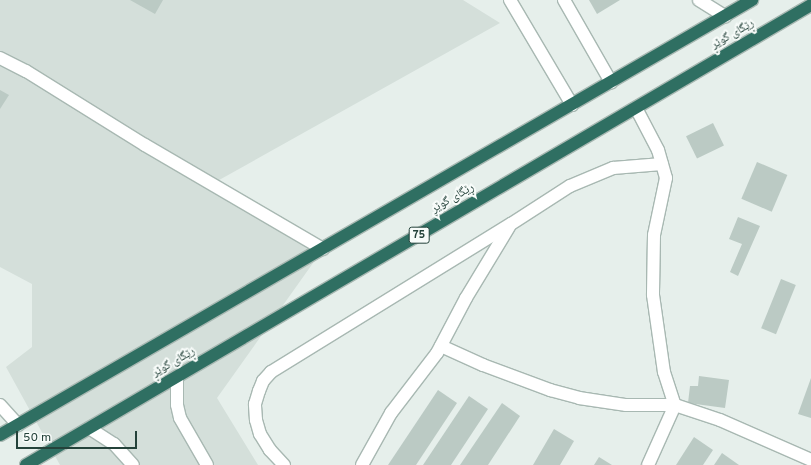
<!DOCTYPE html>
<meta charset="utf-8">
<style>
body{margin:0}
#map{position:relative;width:811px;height:465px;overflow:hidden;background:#e6efeb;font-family:Overpass,"Noto Naskh Arabic",sans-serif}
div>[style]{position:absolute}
.built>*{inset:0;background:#d4dfda}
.building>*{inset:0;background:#bbcac4;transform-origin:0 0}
.roads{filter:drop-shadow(1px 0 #a8b8b2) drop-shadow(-1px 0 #a8b8b2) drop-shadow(0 1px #a8b8b2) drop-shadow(0 -1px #a8b8b2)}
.minor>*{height:12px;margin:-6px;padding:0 6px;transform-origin:6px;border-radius:6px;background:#fff}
.highway>*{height:12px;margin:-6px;padding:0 6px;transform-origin:6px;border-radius:6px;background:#2f6f62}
span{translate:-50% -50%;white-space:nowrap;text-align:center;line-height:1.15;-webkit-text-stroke:4px #f7fbf9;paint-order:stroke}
.shield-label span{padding:1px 3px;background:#f7fbf9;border:1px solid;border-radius:3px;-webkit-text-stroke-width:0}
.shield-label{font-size:11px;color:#24423a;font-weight:700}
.street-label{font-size:12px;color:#24423a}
.scale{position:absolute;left:16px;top:431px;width:121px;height:18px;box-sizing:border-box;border:2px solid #24423a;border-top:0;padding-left:5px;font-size:12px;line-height:14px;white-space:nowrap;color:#24423a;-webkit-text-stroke:3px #f7fbf9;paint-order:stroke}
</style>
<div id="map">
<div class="built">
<i style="clip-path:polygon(0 0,463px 0,500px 23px,212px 184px,323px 249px,217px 398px,258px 465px,60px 465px,6px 367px,32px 347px,32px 284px,0 267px)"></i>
</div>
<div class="building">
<i style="clip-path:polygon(130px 0,163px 0,155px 14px)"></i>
<i style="clip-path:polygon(589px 0,620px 0,597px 14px)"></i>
<i style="clip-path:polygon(0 90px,9px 95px,0 109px)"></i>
<i style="left:713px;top:123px;width:25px;height:30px;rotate:64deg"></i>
<i style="left:757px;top:162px;width:33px;height:40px;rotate:23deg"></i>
<i style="clip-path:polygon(738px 217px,760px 226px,738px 276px,730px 272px,742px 244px,729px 239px)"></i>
<i style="left:781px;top:279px;width:16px;height:53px;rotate:22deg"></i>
<i style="clip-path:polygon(699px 376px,729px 380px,725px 408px,688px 403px,690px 386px,698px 386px)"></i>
<i style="clip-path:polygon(811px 378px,811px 418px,798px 414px)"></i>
<i style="clip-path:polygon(438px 390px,457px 403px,416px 465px,388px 465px)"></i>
<i style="clip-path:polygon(469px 396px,488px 409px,451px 465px,423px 465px)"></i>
<i style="clip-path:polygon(502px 403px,520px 416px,488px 465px,460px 465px)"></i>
<i style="clip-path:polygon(554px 429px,574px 441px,560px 465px,533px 465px)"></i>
<i style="clip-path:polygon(694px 437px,713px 450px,703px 465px,676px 465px)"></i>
<i style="clip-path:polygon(722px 453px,739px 465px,714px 465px)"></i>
<i style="clip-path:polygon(599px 457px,612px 465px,594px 465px)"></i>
</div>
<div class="roads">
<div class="minor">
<i style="left:510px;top:0;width:122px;rotate:59.4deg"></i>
<i style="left:564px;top:0;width:95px;rotate:60.2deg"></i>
<i style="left:699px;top:0;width:31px;rotate:32deg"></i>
<i style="left:0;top:58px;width:29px;rotate:27deg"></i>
<i style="left:26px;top:71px;width:140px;rotate:31.9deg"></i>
<i style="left:145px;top:145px;width:206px;rotate:30.3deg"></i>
<i style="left:636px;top:108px;width:47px;rotate:62.4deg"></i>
<i style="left:658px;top:150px;width:29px;rotate:74deg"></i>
<i style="left:666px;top:178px;width:58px;rotate:101.9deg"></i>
<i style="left:654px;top:235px;width:60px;rotate:91deg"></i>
<i style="left:653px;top:295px;width:78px;rotate:81.9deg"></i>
<i style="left:664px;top:372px;width:35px;rotate:72deg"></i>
<i style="left:675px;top:405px;width:47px;rotate:18.4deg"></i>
<i style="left:720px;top:420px;width:99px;rotate:23.7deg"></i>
<i style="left:441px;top:346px;width:46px;rotate:24.3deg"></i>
<i style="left:483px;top:365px;width:72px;rotate:20.5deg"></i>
<i style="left:550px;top:390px;width:30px;rotate:15deg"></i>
<i style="left:579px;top:398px;width:48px;rotate:8.5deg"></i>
<i style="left:626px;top:405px;width:49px"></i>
<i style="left:675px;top:405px;width:66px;rotate:114.2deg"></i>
<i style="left:177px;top:377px;width:28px;rotate:90deg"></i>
<i style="left:177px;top:405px;width:13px;rotate:77deg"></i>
<i style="left:180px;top:418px;width:54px;rotate:60.1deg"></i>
<i style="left:0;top:405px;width:27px;rotate:48deg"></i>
<i style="left:89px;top:428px;width:30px;rotate:33deg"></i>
<i style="left:114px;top:444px;width:28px;rotate:48deg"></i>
<i style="left:284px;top:465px;width:21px;rotate:-133deg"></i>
<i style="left:270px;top:450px;width:19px;rotate:-122deg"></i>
<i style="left:260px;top:434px;width:15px;rotate:-106deg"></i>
<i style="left:256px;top:420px;width:16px;rotate:-94deg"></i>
<i style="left:255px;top:404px;width:14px;rotate:-73deg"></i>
<i style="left:259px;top:391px;width:11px;rotate:-68deg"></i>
<i style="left:263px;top:381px;width:12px;rotate:-48deg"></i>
<i style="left:271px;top:372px;width:282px;rotate:-31.7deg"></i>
<i style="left:511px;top:224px;width:70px;rotate:-32.8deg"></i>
<i style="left:570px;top:186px;width:47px;rotate:-22.7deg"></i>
<i style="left:613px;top:168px;width:49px;rotate:-4.7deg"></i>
<i style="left:362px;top:465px;width:60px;rotate:-60.9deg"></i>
<i style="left:391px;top:413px;width:76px;rotate:-52.5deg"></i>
<i style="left:437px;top:353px;width:62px;rotate:-62.2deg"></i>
<i style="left:466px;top:298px;width:83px;rotate:-58.8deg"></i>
</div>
<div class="highway">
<i style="left:0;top:435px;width:869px;rotate:-30.05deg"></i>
<i style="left:26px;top:465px;width:910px;rotate:-30.37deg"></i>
</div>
</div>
<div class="shield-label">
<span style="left:419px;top:235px">75</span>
</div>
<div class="street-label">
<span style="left:733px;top:35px;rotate:-30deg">ڕێگای گوێڕ</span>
<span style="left:453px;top:199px;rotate:-30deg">ڕێگای گوێڕ</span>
<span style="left:174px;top:363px;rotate:-30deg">ڕێگای گوێڕ</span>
</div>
<div class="scale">50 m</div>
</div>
